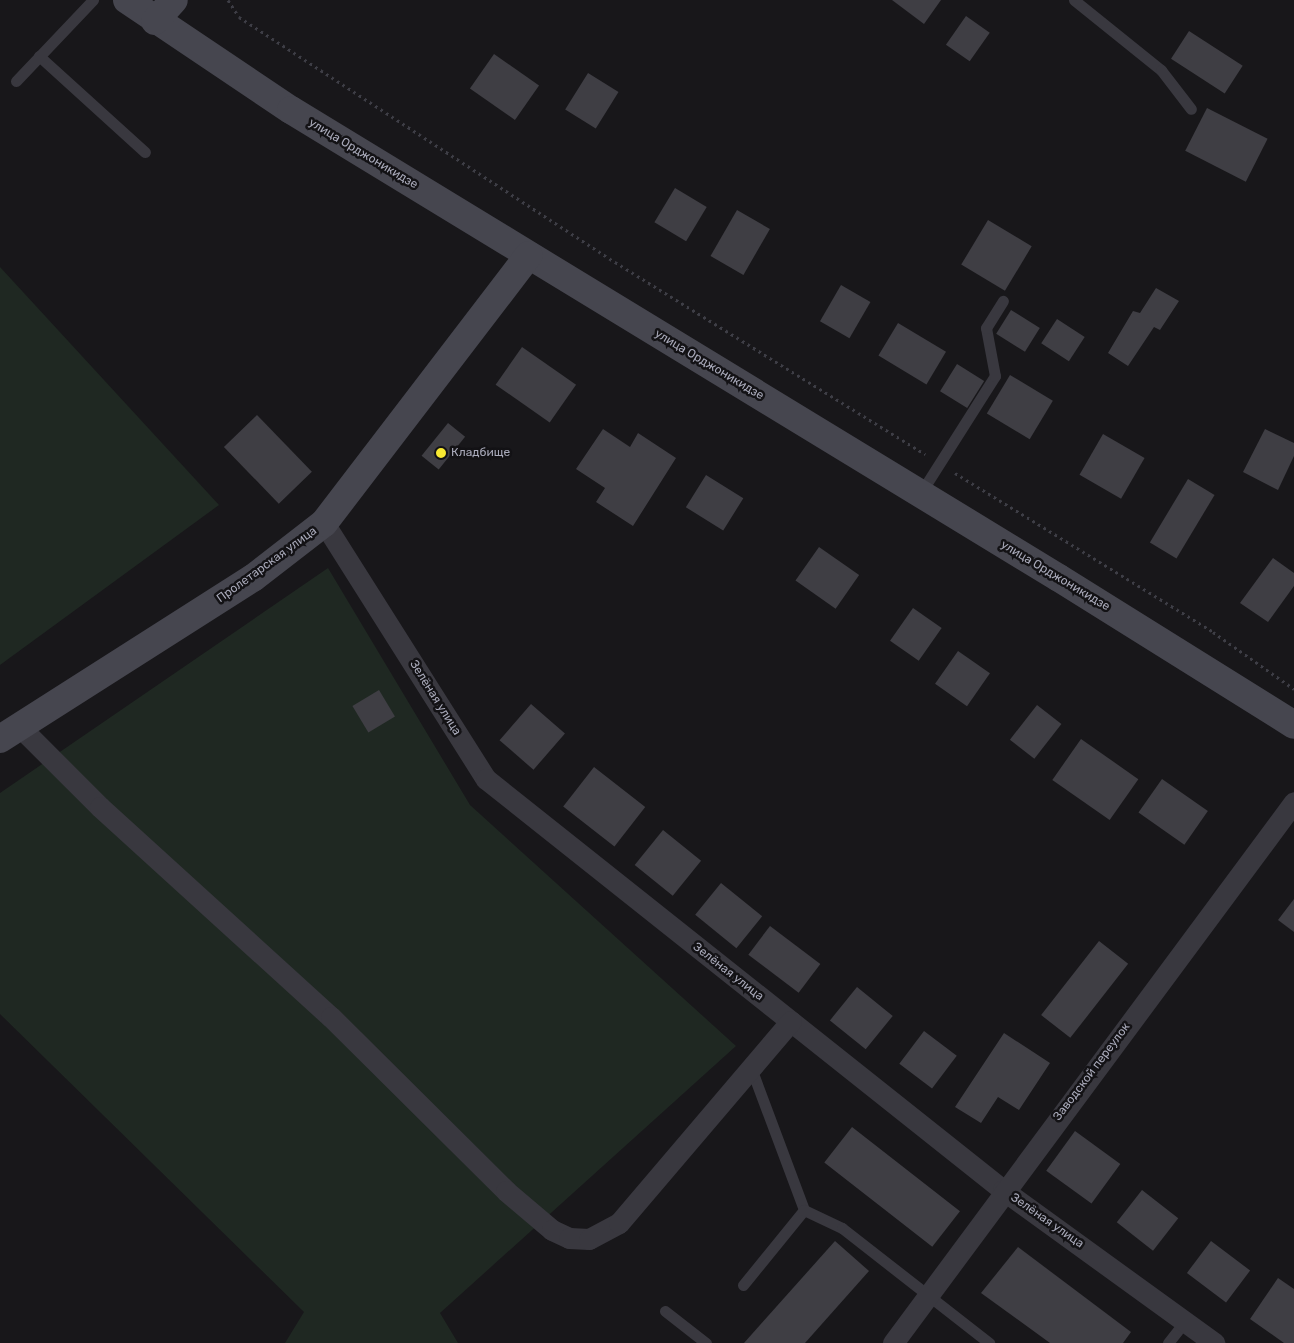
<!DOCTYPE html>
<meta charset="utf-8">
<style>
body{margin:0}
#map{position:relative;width:1294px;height:1343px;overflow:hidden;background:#18171a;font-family:Rubik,sans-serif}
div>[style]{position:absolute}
.green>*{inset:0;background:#1f2822}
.building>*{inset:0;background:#3f3e44;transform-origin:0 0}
.path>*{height:3px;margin-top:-1.5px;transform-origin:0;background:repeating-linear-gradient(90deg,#3e3e46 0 2.5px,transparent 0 6.5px)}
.lane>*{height:11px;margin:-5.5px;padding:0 5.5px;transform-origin:5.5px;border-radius:5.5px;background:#39383f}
.street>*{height:21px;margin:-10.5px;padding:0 10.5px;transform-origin:10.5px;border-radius:10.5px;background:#39383f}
.secondary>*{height:28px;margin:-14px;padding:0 14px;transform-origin:14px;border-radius:14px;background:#46464f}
.dots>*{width:14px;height:14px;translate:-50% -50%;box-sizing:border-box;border:2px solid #131215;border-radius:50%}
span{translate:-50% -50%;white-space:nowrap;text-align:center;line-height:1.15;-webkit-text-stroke:5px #131215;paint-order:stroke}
.street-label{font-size:12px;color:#a9aaba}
.poi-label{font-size:12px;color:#a9aaba}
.left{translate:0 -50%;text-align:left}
</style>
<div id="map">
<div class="green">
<i style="clip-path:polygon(0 267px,219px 505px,0 665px)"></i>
<i style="clip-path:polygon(328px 568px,470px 805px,736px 1046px,440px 1313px,458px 1343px,285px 1343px,304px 1312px,0 1014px,0 793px)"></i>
</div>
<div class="building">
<i style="clip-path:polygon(892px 0,941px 0,924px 24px)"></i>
<i style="left:966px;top:16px;width:29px;height:35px;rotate:35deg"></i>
<i style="left:1189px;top:31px;width:64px;height:33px;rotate:33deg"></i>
<i style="left:494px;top:54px;width:55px;height:42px;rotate:35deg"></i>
<i style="left:588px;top:73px;width:36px;height:43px;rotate:32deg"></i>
<i style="left:1207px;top:108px;width:68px;height:48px;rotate:27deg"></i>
<i style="left:675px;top:188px;width:37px;height:40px;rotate:31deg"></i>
<i style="left:737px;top:210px;width:38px;height:53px;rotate:30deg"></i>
<i style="left:988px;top:220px;width:51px;height:52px;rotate:31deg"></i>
<i style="left:841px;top:285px;width:34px;height:42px;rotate:30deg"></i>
<i style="clip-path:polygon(1156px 288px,1179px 301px,1160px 330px,1154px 327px,1128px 366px,1108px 353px,1133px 311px,1140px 313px)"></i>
<i style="left:1011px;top:310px;width:34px;height:28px;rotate:32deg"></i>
<i style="left:1057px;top:319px;width:33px;height:29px;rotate:33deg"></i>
<i style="left:898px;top:323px;width:56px;height:38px;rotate:31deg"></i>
<i style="left:522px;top:347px;width:66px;height:46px;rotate:35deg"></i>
<i style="left:957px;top:364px;width:32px;height:32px;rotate:32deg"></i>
<i style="left:1010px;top:375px;width:50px;height:45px;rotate:31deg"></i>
<i style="left:257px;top:415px;width:79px;height:46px;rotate:46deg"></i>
<i style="left:448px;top:423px;width:22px;height:42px;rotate:39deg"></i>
<i style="clip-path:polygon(603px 429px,630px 447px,638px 433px,676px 458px,633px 526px,596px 502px,605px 488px,576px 469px)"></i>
<i style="clip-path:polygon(1265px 429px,1294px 443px,1294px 456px,1278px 490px,1243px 472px)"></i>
<i style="left:1103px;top:434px;width:48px;height:47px;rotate:30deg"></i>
<i style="left:706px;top:475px;width:44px;height:38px;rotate:32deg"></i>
<i style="left:1188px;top:479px;width:31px;height:74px;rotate:31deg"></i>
<i style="left:819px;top:547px;width:49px;height:41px;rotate:35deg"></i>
<i style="clip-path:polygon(1273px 558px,1294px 573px,1294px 586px,1268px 622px,1240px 603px)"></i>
<i style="left:913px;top:608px;width:35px;height:40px;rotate:35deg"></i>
<i style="left:958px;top:651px;width:39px;height:40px;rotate:35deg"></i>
<i style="left:379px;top:690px;width:31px;height:31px;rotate:59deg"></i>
<i style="left:531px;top:704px;width:45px;height:48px;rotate:41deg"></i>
<i style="left:1037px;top:705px;width:31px;height:44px;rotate:38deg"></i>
<i style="left:1081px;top:739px;width:70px;height:50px;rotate:35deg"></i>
<i style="left:594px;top:767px;width:65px;height:50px;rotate:38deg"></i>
<i style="left:1162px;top:779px;width:56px;height:41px;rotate:35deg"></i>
<i style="left:663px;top:830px;width:49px;height:45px;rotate:39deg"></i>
<i style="left:721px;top:883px;width:53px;height:41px;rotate:39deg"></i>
<i style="clip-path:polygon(1294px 899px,1294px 932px,1278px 920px)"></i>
<i style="left:770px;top:926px;width:63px;height:36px;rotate:37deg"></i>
<i style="left:1099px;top:941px;width:37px;height:94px;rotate:38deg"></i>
<i style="left:857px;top:987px;width:46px;height:43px;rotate:39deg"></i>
<i style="left:924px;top:1031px;width:41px;height:41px;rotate:37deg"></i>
<i style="clip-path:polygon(1004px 1033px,1050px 1063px,1019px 1110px,998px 1097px,981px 1123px,955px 1107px)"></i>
<i style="left:852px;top:1127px;width:137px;height:45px;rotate:38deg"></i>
<i style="left:1075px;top:1131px;width:56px;height:49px;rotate:36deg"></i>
<i style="left:1142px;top:1190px;width:46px;height:41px;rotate:38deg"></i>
<i style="clip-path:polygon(835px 1241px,869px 1271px,805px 1343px,744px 1343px)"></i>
<i style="left:1211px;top:1241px;width:49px;height:40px;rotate:37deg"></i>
<i style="clip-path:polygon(1018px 1247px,1131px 1332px,1123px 1343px,1050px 1343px,981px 1293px)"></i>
<i style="clip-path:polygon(1278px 1278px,1294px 1289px,1294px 1343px,1284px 1343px,1250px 1319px)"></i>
</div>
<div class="path">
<i style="left:228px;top:0;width:20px;rotate:57deg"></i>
<i style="left:239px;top:17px;width:449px;rotate:33.1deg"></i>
<i style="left:615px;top:262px;width:365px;rotate:31.8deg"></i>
<i style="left:955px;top:473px;width:303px;rotate:31.6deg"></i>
<i style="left:1213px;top:632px;width:99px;rotate:35.1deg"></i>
</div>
<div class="lane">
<i style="left:1074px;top:0;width:112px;rotate:38.8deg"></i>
<i style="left:1161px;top:70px;width:49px;rotate:52.4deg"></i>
<i style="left:39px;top:56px;width:143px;rotate:42.2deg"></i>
<i style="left:16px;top:81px;width:112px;rotate:-46.5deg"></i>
<i style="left:920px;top:494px;width:140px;rotate:-57.6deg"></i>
<i style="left:995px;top:376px;width:49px;rotate:-100.6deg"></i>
<i style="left:986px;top:328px;width:32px;rotate:-58deg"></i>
<i style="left:751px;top:1068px;width:152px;rotate:69.5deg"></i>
<i style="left:743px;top:1285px;width:97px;rotate:-50.9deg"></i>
<i style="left:804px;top:1210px;width:42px;rotate:25.3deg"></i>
<i style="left:842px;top:1228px;width:187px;rotate:38deg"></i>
<i style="left:665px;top:1311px;width:52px;rotate:38deg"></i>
<i style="left:1168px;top:1343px;width:29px;rotate:-52deg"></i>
</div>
<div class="street">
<i style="left:324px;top:523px;width:303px;rotate:57.7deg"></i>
<i style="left:486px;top:779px;width:660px;rotate:38.48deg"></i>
<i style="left:1003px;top:1190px;width:261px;rotate:35.9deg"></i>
<i style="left:20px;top:727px;width:113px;rotate:45deg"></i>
<i style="left:100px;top:807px;width:312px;rotate:42.3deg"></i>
<i style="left:331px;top:1017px;width:247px;rotate:44.8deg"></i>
<i style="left:506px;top:1191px;width:60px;rotate:40.3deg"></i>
<i style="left:552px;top:1230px;width:19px;rotate:25deg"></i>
<i style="left:569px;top:1238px;width:20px;rotate:3deg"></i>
<i style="left:589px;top:1239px;width:34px;rotate:-28deg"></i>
<i style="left:619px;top:1223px;width:265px;rotate:-49.6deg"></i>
<i style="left:893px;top:1343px;width:673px;rotate:-53.45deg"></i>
</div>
<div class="secondary">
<i style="left:127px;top:0;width:197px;rotate:33.9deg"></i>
<i style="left:291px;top:110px;width:899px;rotate:31.36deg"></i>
<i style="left:1059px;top:578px;width:277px;rotate:32deg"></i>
<i style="left:155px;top:21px;width:28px;rotate:-48deg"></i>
<i style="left:0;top:739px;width:300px;rotate:-32.5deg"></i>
<i style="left:253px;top:578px;width:90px;rotate:-37.8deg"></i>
<i style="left:324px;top:523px;width:337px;rotate:-52.6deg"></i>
</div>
<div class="dots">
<i style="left:441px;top:453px;background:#f8e932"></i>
</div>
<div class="street-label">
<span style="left:363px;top:154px;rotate:31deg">улица Орджоникидзе</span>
<span style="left:709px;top:365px;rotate:31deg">улица Орджоникидзе</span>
<span style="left:267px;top:565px;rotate:-36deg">Пролетарская улица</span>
<span style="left:1055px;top:576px;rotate:31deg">улица Орджоникидзе</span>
<span style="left:435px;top:698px;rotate:58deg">Зелёная улица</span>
<span style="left:728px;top:972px;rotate:38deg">Зелёная улица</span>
<span style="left:1092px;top:1072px;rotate:-53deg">Заводской переулок</span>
<span style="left:1047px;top:1221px;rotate:35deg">Зелёная улица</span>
</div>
<div class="poi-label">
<span class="left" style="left:451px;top:453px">Кладбище</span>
</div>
</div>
